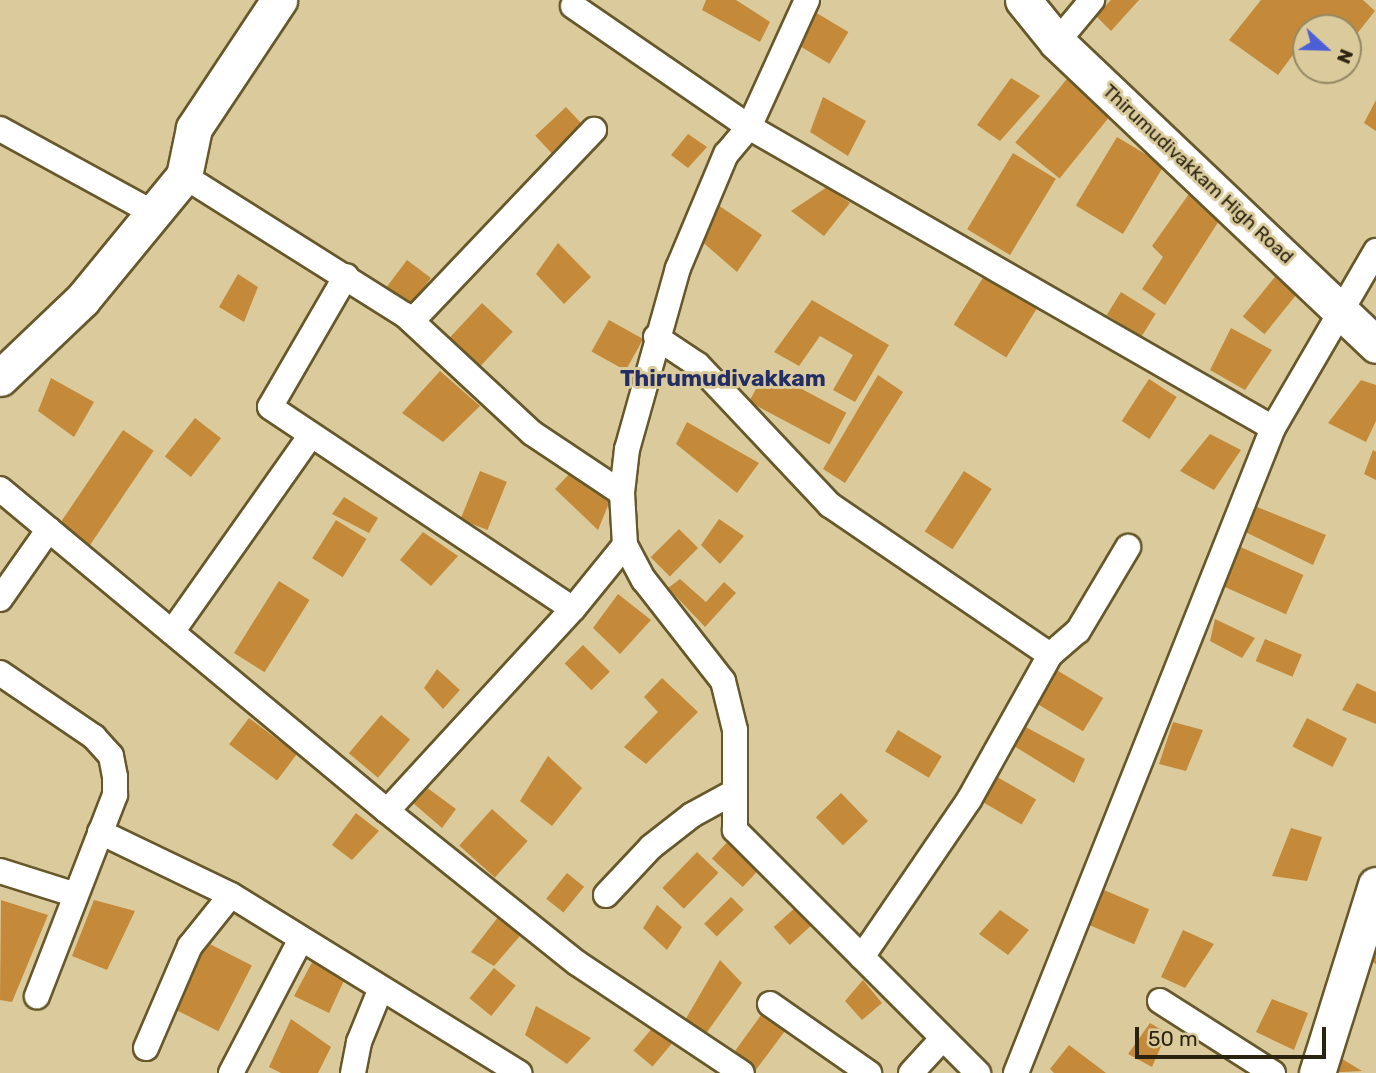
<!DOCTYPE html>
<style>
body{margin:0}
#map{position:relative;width:1376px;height:1073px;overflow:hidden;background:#dbcb9c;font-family:Rubik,sans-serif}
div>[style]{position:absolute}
.building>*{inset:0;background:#c48a3a;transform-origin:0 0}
.roads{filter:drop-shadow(2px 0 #66582b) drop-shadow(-2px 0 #66582b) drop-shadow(0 2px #66582b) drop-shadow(0 -2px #66582b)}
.street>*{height:24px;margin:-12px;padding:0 12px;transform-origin:12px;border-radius:12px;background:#fff}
.secondary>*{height:35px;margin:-17.5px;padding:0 17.5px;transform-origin:17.5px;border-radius:17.5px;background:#fff}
span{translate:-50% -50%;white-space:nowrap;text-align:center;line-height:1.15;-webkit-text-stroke:6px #dbcb9c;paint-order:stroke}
.street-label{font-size:19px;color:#292310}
.quarter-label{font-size:23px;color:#232e66;font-weight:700}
.north{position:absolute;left:1292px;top:14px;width:70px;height:70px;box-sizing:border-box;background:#dbcb9c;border:2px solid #948864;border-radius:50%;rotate:112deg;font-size:19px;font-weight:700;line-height:28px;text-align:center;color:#292310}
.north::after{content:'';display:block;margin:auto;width:24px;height:32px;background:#4d5fd5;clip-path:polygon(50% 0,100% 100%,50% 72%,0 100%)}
.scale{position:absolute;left:1135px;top:1027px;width:191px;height:32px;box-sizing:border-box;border:4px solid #292310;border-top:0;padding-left:9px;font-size:21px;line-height:24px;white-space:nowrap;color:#292310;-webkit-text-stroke:5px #dbcb9c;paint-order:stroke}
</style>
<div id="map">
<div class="building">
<i style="clip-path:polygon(706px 0,736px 0,770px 22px,760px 42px,702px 10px)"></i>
<i style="clip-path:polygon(1111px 0,1139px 0,1111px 31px,1096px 16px)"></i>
<i style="clip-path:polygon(1261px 0,1363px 0,1375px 11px,1348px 45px,1348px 28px,1306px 28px,1306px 54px,1298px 48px,1278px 75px,1229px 40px)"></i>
<i style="left:815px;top:12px;width:39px;height:37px;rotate:31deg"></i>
<i style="left:1070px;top:75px;width:57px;height:87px;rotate:39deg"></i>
<i style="clip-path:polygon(1011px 78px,1040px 96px,1000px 141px,977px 125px)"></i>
<i style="clip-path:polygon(823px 97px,866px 121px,848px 156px,810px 132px)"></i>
<i style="clip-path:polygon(1376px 100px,1376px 131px,1364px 123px)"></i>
<i style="left:566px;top:107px;width:25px;height:42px;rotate:47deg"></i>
<i style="clip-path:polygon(688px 134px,707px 147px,688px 168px,671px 155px)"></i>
<i style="left:1117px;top:137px;width:55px;height:80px;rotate:31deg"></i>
<i style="left:1013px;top:153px;width:50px;height:89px;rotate:31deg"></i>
<i style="clip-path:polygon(1196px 184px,1224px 213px,1165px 305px,1142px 289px,1163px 257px,1152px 246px)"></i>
<i style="clip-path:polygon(827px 187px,850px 203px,824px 236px,791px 211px)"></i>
<i style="clip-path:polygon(718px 205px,762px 235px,737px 272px,699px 239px)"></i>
<i style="clip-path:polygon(558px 243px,591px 277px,564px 304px,536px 274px)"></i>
<i style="left:407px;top:260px;width:30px;height:35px;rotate:37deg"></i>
<i style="left:986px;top:273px;width:62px;height:61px;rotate:32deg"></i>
<i style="left:1278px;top:273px;width:28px;height:56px;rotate:39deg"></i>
<i style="clip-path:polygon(238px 274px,258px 287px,244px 322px,219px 307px)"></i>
<i style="left:1121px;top:292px;width:41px;height:27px;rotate:32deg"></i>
<i style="clip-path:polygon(812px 300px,889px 345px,855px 402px,833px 390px,853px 355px,820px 336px,799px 366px,774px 352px)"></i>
<i style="left:482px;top:303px;width:42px;height:55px;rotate:43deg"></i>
<i style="left:609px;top:320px;width:39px;height:36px;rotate:29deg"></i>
<i style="clip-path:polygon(1231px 328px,1272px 350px,1245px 390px,1210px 370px)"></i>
<i style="left:766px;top:370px;width:91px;height:36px;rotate:28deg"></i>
<i style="clip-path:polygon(440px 371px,480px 406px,443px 442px,402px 413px)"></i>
<i style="clip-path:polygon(878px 375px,903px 392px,845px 483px,823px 469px)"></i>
<i style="clip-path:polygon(51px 378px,94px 402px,74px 437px,38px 411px)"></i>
<i style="left:1149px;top:379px;width:33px;height:50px;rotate:33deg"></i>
<i style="clip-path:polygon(1361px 380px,1376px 385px,1376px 421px,1366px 442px,1328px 423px)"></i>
<i style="left:195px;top:418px;width:33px;height:49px;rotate:38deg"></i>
<i style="clip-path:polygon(687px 422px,759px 463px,737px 493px,676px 444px)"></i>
<i style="left:123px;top:430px;width:37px;height:115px;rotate:34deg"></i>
<i style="clip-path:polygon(1210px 434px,1241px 450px,1214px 490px,1180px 471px)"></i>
<i style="clip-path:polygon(1373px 450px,1376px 452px,1376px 480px,1364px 474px)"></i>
<i style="clip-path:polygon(575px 468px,611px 498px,598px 530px,555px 489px)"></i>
<i style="left:480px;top:471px;width:29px;height:52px;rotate:22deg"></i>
<i style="left:964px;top:471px;width:33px;height:72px;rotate:33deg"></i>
<i style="clip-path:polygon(344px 497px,378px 518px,369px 533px,332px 514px)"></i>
<i style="clip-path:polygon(1245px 502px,1326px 535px,1313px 565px,1235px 527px)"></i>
<i style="clip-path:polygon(719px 519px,744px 536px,720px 564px,701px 545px)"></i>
<i style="left:336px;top:520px;width:36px;height:45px;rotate:32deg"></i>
<i style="left:679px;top:529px;width:27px;height:40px;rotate:45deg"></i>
<i style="clip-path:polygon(423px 532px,458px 556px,431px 586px,400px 560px)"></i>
<i style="left:1234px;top:544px;width:76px;height:43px;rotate:24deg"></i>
<i style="clip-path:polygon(680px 579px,706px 602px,724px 582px,736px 593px,705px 627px,668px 588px)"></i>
<i style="left:279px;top:581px;width:36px;height:85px;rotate:32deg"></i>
<i style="clip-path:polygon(618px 594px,651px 620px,620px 654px,593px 628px)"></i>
<i style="clip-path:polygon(1215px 619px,1255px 638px,1242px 658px,1210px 641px)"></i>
<i style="left:1265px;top:639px;width:40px;height:24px;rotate:23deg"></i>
<i style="left:583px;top:645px;width:38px;height:26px;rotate:45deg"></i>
<i style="left:1050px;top:666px;width:62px;height:39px;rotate:31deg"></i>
<i style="clip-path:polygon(437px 669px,460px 690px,443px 709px,424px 688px)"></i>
<i style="clip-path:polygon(662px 678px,698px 712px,646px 764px,624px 747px,658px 712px,644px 697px)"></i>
<i style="clip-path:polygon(1357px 683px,1376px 692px,1376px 724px,1342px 710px)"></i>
<i style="left:381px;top:715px;width:38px;height:50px;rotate:40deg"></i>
<i style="left:249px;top:718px;width:60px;height:33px;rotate:37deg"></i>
<i style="left:1307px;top:718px;width:45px;height:32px;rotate:27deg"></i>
<i style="clip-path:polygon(1173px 722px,1203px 730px,1186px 771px,1159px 764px)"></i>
<i style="clip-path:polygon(1022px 725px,1085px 759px,1074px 783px,1009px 743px)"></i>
<i style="left:898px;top:730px;width:51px;height:25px;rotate:31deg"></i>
<i style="clip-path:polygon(548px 756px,582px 788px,552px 826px,520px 801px)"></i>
<i style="left:992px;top:774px;width:51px;height:29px;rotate:30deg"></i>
<i style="clip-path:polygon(426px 787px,456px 809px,442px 828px,413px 803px)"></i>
<i style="left:841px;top:793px;width:39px;height:35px;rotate:46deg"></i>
<i style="left:492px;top:809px;width:48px;height:49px;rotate:42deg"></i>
<i style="clip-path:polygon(356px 813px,379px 831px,352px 860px,332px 845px)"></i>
<i style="clip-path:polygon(1291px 828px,1322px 837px,1307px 881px,1272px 876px)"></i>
<i style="left:731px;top:838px;width:42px;height:28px;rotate:43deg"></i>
<i style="left:697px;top:852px;width:30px;height:50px;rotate:44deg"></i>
<i style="left:567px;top:873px;width:22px;height:33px;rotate:39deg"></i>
<i style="left:1104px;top:890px;width:49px;height:38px;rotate:23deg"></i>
<i style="left:731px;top:897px;width:18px;height:38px;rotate:45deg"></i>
<i style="clip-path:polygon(1px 900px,48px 915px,12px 1002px,0 1000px)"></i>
<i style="clip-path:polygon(94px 900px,135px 911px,107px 970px,72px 956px)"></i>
<i style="clip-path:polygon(657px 905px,682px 927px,667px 950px,643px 928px)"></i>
<i style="left:796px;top:907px;width:24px;height:30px;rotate:48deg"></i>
<i style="clip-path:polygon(1000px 910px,1029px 930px,1008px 955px,979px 934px)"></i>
<i style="clip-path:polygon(502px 912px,525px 930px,494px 966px,471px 952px)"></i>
<i style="clip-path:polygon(1183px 930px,1214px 944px,1185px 988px,1161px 977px)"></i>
<i style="left:202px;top:940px;width:56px;height:74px;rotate:27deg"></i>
<i style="clip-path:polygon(1376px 940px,1376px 964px,1368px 960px)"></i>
<i style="clip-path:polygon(316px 955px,347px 974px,329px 1013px,294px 996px)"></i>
<i style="clip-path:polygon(720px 960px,742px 983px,705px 1035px,684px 1022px)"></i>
<i style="left:494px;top:968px;width:28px;height:39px;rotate:39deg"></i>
<i style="clip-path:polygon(863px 980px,882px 1003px,862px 1020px,845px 1001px)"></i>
<i style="clip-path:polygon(1272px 999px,1308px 1013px,1294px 1050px,1256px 1032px)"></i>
<i style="clip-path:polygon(536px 1006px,591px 1038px,567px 1064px,525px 1035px)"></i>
<i style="clip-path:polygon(764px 1011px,785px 1031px,755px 1071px,735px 1051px)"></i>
<i style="clip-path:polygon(291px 1019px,331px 1047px,318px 1073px,281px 1073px,269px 1067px)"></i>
<i style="clip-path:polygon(1150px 1023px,1167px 1033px,1152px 1067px,1128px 1054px)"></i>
<i style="left:654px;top:1026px;width:25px;height:32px;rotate:40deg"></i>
<i style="clip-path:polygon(1069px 1045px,1106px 1073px,1054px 1073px,1050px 1069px)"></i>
<i style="clip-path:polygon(1334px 1054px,1362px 1071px,1324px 1073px)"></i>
</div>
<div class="roads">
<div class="street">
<i style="left:807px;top:0;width:140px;rotate:114.5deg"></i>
<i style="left:749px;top:127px;width:35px;rotate:130deg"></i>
<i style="left:726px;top:154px;width:124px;rotate:112.8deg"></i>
<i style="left:678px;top:268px;width:188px;rotate:105.7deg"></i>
<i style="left:627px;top:449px;width:44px;rotate:96.5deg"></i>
<i style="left:622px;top:493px;width:52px;rotate:86.7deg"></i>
<i style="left:625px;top:545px;width:40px;rotate:62deg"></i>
<i style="left:644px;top:580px;width:128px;rotate:52deg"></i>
<i style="left:723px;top:681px;width:50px;rotate:76.2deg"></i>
<i style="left:735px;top:730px;width:100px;rotate:90deg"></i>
<i style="left:735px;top:830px;width:344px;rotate:45deg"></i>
<i style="left:573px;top:6px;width:214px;rotate:34.5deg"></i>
<i style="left:749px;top:127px;width:604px;rotate:29.87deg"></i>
<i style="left:1273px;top:428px;width:205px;rotate:-59.8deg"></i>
<i style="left:1057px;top:42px;width:55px;rotate:-50.2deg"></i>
<i style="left:0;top:129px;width:177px;rotate:28.7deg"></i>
<i style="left:184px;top:176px;width:261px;rotate:32.2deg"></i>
<i style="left:405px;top:315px;width:173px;rotate:42.9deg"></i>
<i style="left:532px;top:433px;width:108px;rotate:33.7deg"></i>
<i style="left:346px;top:276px;width:151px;rotate:120.1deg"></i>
<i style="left:270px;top:407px;width:364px;rotate:33.7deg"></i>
<i style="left:573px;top:609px;width:82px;rotate:-50.9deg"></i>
<i style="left:412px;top:321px;width:264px;rotate:-46.4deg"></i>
<i style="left:656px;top:337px;width:50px;rotate:33.7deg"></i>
<i style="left:698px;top:365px;width:192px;rotate:46.7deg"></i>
<i style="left:830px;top:505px;width:266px;rotate:34.3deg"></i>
<i style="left:1050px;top:655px;width:166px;rotate:119.2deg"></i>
<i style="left:969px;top:800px;width:190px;rotate:124.3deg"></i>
<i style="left:0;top:489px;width:503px;rotate:39.76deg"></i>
<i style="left:387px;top:811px;width:243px;rotate:38.7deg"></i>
<i style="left:577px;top:963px;width:198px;rotate:33.7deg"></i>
<i style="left:0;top:599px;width:85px;rotate:-55deg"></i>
<i style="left:172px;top:632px;width:241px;rotate:-54.8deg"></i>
<i style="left:1050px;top:655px;width:37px;rotate:-41deg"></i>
<i style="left:1078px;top:631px;width:98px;rotate:-59.2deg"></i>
<i style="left:0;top:673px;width:114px;rotate:34.2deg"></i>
<i style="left:94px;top:737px;width:25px;rotate:48deg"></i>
<i style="left:111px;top:756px;width:21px;rotate:79deg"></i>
<i style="left:115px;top:777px;width:18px;rotate:90deg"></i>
<i style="left:115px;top:795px;width:216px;rotate:111.2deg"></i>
<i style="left:387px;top:811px;width:275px;rotate:-47.4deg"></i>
<i style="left:100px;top:832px;width:145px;rotate:25.7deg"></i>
<i style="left:231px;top:895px;width:339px;rotate:31.7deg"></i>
<i style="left:0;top:871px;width:77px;rotate:17.5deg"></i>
<i style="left:606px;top:895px;width:66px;rotate:-46.8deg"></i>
<i style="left:651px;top:847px;width:52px;rotate:-38deg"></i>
<i style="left:692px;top:815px;width:48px;rotate:-28.7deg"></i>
<i style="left:1160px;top:1001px;width:134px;rotate:32.5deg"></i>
<i style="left:770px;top:1004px;width:121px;rotate:34.9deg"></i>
<i style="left:146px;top:1048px;width:111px;rotate:-66.7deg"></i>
<i style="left:190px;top:946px;width:65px;rotate:-51.2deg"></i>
<i style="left:231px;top:1073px;width:151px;rotate:-62.4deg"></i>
<i style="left:353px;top:1073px;width:32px;rotate:-79deg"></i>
<i style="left:359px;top:1042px;width:58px;rotate:-67.8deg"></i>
<i style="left:911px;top:1073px;width:47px;rotate:-47.6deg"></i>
<i style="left:1016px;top:1073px;width:694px;rotate:-68.28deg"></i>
</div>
<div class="secondary">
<i style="left:1023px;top:0;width:54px;rotate:51deg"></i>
<i style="left:1057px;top:42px;width:440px;rotate:43.5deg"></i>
<i style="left:0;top:378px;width:113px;rotate:-43.6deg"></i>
<i style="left:82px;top:300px;width:161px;rotate:-50.6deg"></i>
<i style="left:184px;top:176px;width:49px;rotate:-78.2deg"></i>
<i style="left:194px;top:128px;width:154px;rotate:-56.4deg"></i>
<i style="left:1317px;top:1073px;width:197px;rotate:-72.6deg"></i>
</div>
</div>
<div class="street-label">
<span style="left:1198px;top:174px;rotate:43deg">Thirumudivakkam High Road</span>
</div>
<div class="quarter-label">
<span style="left:723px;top:378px">Thirumudivakkam</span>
</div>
<div class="north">N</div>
<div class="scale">50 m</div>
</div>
